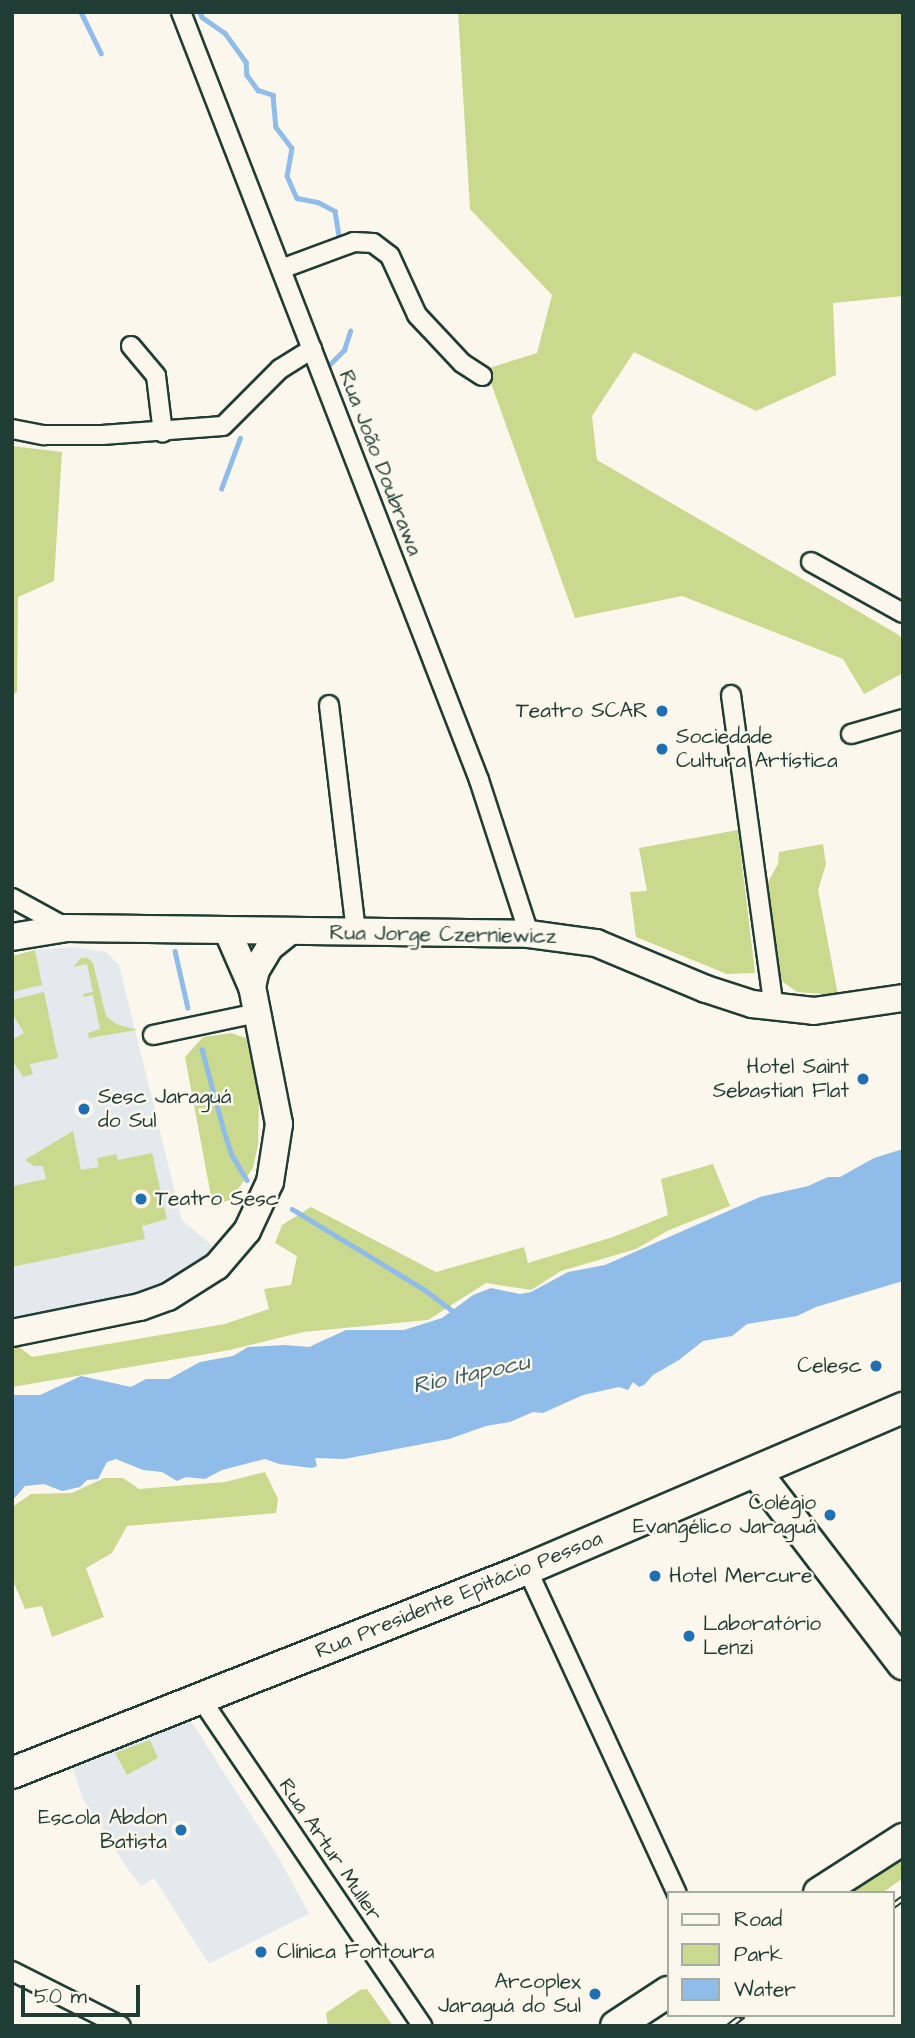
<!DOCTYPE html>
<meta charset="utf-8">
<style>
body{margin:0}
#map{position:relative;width:915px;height:2038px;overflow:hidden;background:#fbf7ec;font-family:"Architects Daughter",sans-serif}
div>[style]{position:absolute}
.built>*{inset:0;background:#e4e9ee}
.green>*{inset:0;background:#cad98d}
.water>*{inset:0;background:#90bce9}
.stream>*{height:4.5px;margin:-2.25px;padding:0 2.25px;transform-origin:2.25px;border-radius:2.25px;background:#90bce9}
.roads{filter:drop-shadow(2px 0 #1f3d34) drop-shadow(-2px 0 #1f3d34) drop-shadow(0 2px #1f3d34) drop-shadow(0 -2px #1f3d34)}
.minor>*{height:18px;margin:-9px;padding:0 9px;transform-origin:9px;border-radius:9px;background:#fbf7ec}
.secondary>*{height:26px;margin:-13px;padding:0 13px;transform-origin:13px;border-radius:13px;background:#fbf7ec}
.primary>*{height:30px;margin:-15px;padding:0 15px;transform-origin:15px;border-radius:15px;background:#fbf7ec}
.trunk>*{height:30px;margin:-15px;padding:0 15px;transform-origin:15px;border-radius:15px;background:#fbf7ec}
.rail>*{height:7px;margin-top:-3.5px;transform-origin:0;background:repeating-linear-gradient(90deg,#fbf7ec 0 13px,#1f3d34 0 26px);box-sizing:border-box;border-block:2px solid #1f3d34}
.dots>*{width:19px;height:19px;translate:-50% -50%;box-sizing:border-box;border:4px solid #fbf7ec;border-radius:50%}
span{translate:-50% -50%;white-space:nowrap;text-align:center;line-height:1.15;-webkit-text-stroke:5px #fbf7ec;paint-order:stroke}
.street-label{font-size:21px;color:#1f3d34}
.poi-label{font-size:21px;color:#1f3d34}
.right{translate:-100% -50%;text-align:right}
.left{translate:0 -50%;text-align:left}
.water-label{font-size:23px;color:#3b5d61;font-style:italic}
.frame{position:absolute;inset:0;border:14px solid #1f3d34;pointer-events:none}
.legend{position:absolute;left:667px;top:1891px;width:228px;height:126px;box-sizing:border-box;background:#fbf7ec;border:2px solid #a3ada2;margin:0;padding:9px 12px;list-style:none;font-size:21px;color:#1f3d34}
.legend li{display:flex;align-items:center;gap:14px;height:35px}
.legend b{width:35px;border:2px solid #a3ada2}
.scale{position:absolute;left:21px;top:1985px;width:119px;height:32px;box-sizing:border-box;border:4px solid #1f3d34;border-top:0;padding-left:9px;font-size:21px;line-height:24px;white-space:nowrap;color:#1f3d34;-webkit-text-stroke:5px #fbf7ec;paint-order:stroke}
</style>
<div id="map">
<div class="built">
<i style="clip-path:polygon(73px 947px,106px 952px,119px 965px,182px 1220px,216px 1249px,192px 1269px,138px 1292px,12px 1320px,12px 956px,35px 950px)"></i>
<i style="clip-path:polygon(189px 1718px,280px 1860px,309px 1914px,209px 1964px,154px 1878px,141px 1886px,127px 1868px,83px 1799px,72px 1766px)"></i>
</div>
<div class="green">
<i style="clip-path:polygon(458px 12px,903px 12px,903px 296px,833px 303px,836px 375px,756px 411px,634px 352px,592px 416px,597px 460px,899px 635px,903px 641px,903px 673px,864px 694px,843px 659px,682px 596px,575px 618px,486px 369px,537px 353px,552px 295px,470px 209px)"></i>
<i style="clip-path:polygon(12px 446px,62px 452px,54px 581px,18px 597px,17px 692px,12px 694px)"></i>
<i style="clip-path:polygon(738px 830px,755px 973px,727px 974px,636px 937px,630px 892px,647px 891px,639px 848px)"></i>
<i style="clip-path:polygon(823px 844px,826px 864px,818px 890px,838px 995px,797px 992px,783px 982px,778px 973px,766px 886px,778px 864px,779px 852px)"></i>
<i style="clip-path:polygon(35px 950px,42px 985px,12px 992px,12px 956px)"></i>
<i style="clip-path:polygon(81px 958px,88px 958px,93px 963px,106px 1016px,116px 1024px,137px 1030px,89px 1038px,88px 1033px,100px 1029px,93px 995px,84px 997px,83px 994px,93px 992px,87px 964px,73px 967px)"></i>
<i style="clip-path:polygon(44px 992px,58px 1058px,30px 1064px,33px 1074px,23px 1077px,12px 1060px,12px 1040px,24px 1033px,12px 1013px,12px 1000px)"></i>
<i style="clip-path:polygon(231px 1033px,246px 1038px,259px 1096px,258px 1145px,253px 1168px,230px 1200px,219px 1203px,211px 1196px,185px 1057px,203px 1037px)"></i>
<i style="clip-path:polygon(73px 1131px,81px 1170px,99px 1167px,97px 1158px,116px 1154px,118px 1160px,152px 1153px,167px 1219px,142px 1226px,145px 1239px,12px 1267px,12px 1186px,46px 1179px,43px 1166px,34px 1166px,25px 1160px)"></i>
<i style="clip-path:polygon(713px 1164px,730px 1206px,669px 1230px,636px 1249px,561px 1271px,531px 1290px,486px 1283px,428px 1320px,303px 1332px,230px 1350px,12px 1387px,12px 1341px,32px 1357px,225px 1324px,269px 1309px,264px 1289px,291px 1285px,297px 1256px,275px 1243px,282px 1225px,311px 1207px,436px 1272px,524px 1247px,528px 1263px,613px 1237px,668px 1215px,661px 1179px)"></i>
<i style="clip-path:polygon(265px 1472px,278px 1499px,276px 1513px,127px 1526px,112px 1553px,86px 1568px,104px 1617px,52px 1637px,42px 1606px,25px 1609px,12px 1578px,12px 1507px,31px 1494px,72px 1493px,104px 1478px,123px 1478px,139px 1489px,225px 1482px)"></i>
<i style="clip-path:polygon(150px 1740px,158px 1758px,127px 1775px,115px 1753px)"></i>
<i style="clip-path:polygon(903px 1853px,903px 1878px,882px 1893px,842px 1893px)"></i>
<i style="clip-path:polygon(367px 1989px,393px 2026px,328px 2026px,326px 2013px,360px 1990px)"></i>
</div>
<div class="water">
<i style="clip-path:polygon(903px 1149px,903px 1281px,816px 1307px,797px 1316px,747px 1324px,732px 1336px,703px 1341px,679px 1360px,653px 1375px,644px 1385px,639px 1387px,633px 1382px,628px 1390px,619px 1387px,583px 1395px,543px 1413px,533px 1412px,510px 1422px,486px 1426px,449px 1439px,344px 1459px,315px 1458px,317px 1466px,312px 1468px,279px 1464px,265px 1459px,222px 1470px,205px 1479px,186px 1477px,177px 1481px,162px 1472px,143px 1470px,116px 1459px,107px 1462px,98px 1479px,87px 1480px,80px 1487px,62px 1491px,44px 1484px,25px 1486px,12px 1501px,12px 1395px,40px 1395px,81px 1376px,131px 1387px,146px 1379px,169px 1379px,200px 1362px,233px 1356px,248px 1347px,285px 1345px,309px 1347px,346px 1330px,404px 1330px,442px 1318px,473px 1295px,491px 1288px,520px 1294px,531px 1292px,568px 1272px,605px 1265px,760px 1197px,808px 1186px,828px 1177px,840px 1177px,874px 1158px)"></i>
</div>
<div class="stream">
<i style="left:81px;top:12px;width:46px;rotate:64deg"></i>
<i style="left:200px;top:12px;width:5px;rotate:68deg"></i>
<i style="left:202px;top:17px;width:28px;rotate:35deg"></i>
<i style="left:225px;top:33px;width:36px;rotate:54deg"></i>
<i style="left:246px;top:62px;width:13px;rotate:86deg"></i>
<i style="left:247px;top:75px;width:19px;rotate:54deg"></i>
<i style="left:258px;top:90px;width:16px;rotate:18deg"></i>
<i style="left:273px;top:95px;width:32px;rotate:85deg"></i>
<i style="left:276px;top:127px;width:26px;rotate:53deg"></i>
<i style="left:292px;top:148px;width:28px;rotate:100deg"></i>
<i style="left:287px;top:176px;width:24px;rotate:66deg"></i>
<i style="left:297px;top:198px;width:21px;rotate:11deg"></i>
<i style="left:318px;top:202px;width:19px;rotate:28deg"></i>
<i style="left:335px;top:211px;width:26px;rotate:81deg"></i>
<i style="left:330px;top:364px;width:20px;rotate:-45deg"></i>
<i style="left:344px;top:350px;width:20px;rotate:-72deg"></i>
<i style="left:221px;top:489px;width:54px;rotate:-69.6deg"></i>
<i style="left:175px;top:951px;width:58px;rotate:77.2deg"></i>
<i style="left:202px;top:1049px;width:85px;rotate:75deg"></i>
<i style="left:224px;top:1131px;width:25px;rotate:72deg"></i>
<i style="left:232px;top:1155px;width:29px;rotate:59deg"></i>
<i style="left:292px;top:1209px;width:156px;rotate:31.3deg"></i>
<i style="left:425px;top:1290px;width:39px;rotate:37deg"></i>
</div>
<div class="roads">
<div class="minor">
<i style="left:181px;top:12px;width:824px;rotate:68.79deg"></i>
<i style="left:479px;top:780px;width:162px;rotate:72deg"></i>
<i style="left:281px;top:269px;width:78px;rotate:-20.3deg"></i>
<i style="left:354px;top:242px;width:19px;rotate:3deg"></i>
<i style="left:373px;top:243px;width:21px;rotate:37deg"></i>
<i style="left:390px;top:256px;width:65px;rotate:65.4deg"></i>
<i style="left:417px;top:315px;width:66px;rotate:46.8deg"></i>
<i style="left:462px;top:363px;width:24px;rotate:33deg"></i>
<i style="left:131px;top:346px;width:39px;rotate:50deg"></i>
<i style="left:156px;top:376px;width:57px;rotate:83deg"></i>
<i style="left:12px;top:429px;width:33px;rotate:11deg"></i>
<i style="left:44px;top:435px;width:58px"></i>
<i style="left:102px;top:435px;width:121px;rotate:-4.3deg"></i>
<i style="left:223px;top:426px;width:81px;rotate:-45deg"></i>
<i style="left:280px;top:369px;width:38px;rotate:-32deg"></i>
<i style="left:811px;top:562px;width:105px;rotate:29deg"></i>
<i style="left:731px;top:695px;width:316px;rotate:82.2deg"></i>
<i style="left:329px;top:705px;width:230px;rotate:83.2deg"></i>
<i style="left:851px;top:734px;width:54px;rotate:-16.1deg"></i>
<i style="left:12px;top:898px;width:63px;rotate:28.6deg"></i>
<i style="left:153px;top:1035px;width:106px;rotate:-11.9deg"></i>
<i style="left:527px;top:1569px;width:357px;rotate:65.2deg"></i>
<i style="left:201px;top:1699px;width:395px;rotate:55.9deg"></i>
<i style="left:12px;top:1971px;width:122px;rotate:26.8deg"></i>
</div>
<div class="secondary">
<i style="left:12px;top:937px;width:56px;rotate:-9.3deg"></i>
<i style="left:67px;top:928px;width:462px;rotate:0.7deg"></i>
<i style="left:529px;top:934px;width:68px;rotate:7.7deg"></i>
<i style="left:596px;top:943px;width:119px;rotate:22.7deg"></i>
<i style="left:706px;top:989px;width:48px;rotate:18.1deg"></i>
<i style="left:752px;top:1004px;width:62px;rotate:6.4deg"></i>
<i style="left:814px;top:1011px;width:90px;rotate:-8.3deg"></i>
<i style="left:252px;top:987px;width:17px;rotate:-77deg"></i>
<i style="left:256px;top:970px;width:26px;rotate:-59deg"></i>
<i style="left:269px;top:948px;width:26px;rotate:-39deg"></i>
<i style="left:12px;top:1333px;width:131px;rotate:-11.5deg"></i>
<i style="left:140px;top:1307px;width:30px;rotate:-20deg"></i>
<i style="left:168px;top:1297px;width:58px;rotate:-32.3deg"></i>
<i style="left:217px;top:1266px;width:46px;rotate:-49.4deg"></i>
<i style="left:247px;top:1231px;width:54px;rotate:-64.9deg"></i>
<i style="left:270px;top:1182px;width:59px;rotate:-81.2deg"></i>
<i style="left:279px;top:1124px;width:140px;rotate:-101.1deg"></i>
<i style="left:252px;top:987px;width:60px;rotate:-113.6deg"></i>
</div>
<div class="primary">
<i style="left:756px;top:1472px;width:242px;rotate:52.6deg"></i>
</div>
<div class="trunk">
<i style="left:12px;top:1773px;width:554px;rotate:-21.61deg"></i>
<i style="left:527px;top:1569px;width:409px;rotate:-23.2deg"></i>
<i style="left:819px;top:1893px;width:100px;rotate:-32.7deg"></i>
<i style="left:616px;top:2026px;width:62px;rotate:-33.2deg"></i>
</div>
</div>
<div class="rail">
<i style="left:892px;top:1906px;width:14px;rotate:-36deg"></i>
<i style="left:729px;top:2026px;width:18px;rotate:-38deg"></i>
</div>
<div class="dots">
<i style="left:662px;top:711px;background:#1f6fb2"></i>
<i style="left:662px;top:749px;background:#1f6fb2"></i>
<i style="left:863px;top:1079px;background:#1f6fb2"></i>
<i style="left:84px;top:1109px;background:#1f6fb2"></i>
<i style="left:141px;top:1199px;background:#1f6fb2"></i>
<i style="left:876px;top:1366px;background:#1f6fb2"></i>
<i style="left:830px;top:1515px;background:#1f6fb2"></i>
<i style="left:655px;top:1576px;background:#1f6fb2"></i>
<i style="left:689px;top:1636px;background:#1f6fb2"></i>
<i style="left:181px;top:1830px;background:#1f6fb2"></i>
<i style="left:261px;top:1952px;background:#1f6fb2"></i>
<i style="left:595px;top:1994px;background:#1f6fb2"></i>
</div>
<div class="street-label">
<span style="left:380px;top:463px;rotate:69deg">Rua João Doubrawa</span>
<span style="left:443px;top:935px;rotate:1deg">Rua Jorge Czerniewicz</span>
<span style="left:459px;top:1595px;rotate:-22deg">Rua Presidente Epitácio Pessoa</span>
<span style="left:330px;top:1850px;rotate:56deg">Rua Artur Muller</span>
</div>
<div class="poi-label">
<span class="right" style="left:648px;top:711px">Teatro SCAR</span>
<span class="left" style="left:676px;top:749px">Sociedade<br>Cultura Artística</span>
<span class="right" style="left:849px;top:1079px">Hotel Saint<br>Sebastian Flat</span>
<span class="left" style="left:98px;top:1109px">Sesc Jaraguá<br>do Sul</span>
<span class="left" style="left:155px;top:1199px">Teatro Sesc</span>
<span class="right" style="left:862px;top:1366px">Celesc</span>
<span class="right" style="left:816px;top:1515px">Colégio<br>Evangélico Jaraguá</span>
<span class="left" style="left:669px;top:1576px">Hotel Mercure</span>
<span class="left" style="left:703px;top:1636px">Laboratório<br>Lenzi</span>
<span class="right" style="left:167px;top:1830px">Escola Abdon<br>Batista</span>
<span class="left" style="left:277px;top:1952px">Clínica Fontoura</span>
<span class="right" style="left:581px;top:1994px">Arcoplex<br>Jaraguá do Sul</span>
</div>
<div class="water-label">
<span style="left:471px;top:1374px;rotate:-12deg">Rio Itapocu</span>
</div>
<div class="frame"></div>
<ul class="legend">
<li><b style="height:9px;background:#fbf7ec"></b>Road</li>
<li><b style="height:19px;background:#cad98d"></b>Park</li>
<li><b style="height:19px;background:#90bce9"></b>Water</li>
</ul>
<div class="scale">50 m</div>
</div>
